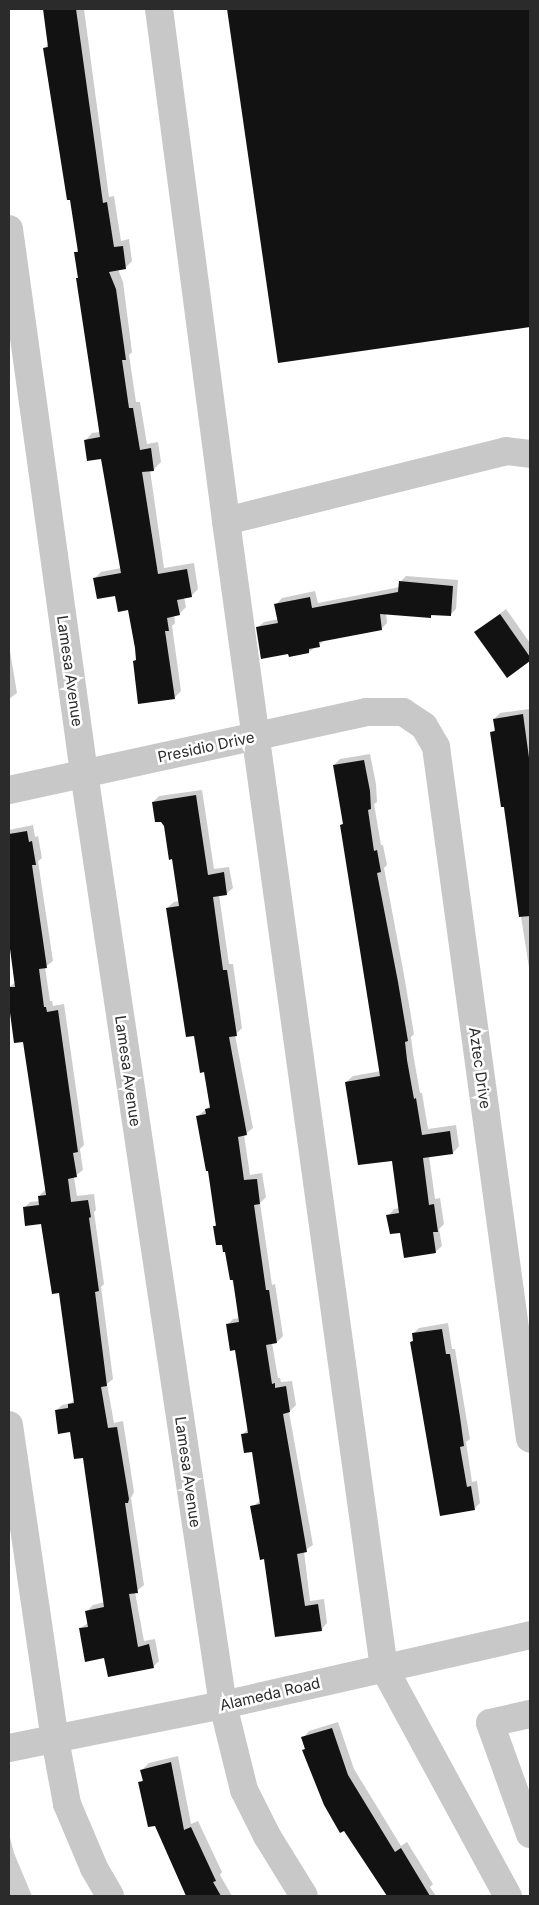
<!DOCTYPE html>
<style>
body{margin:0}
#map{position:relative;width:539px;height:1905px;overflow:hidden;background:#fff;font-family:Inter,sans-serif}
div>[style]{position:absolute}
.shadow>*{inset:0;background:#0003}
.building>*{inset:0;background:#121212}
.minor>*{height:28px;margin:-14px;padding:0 14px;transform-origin:14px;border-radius:14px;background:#c8c8c8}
span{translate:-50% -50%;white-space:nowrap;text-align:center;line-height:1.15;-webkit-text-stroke:5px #fff;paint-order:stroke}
.street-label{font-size:15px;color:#2b2b2b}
.frame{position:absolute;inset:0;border:10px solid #2b2b2b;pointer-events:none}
</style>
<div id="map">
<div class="shadow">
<i style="clip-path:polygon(44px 9px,84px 9px,109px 197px,114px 196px,121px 241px,129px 239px,132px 261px,125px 268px,118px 269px,123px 282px,132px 352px,129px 355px,136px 402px,140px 402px,147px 444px,158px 442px,161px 462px,154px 469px,150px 470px,164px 568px,194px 563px,198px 589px,191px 596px,184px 597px,186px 607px,179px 614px,174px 615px,175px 623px,172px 626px,181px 691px,174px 698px,134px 662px,137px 659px,129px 609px,116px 595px,94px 579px,101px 572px,121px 568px,102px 458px,86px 440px,92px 433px,100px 432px,78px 278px,76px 252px,79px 249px,45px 48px,49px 43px)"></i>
<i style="clip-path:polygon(228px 9px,530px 9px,530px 326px,279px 362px)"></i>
<i style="clip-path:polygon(406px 576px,458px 580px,456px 609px,450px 615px,434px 614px,430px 617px,386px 613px,387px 623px,381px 629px,325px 640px,309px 652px,289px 652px,258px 627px,264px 622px,279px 619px,276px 604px,282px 598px,315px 591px,318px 603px,400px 587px,400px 582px)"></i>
<i style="clip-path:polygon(506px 609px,530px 643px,530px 660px,507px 676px,476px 632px)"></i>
<i style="clip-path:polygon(9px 645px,17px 693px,9px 699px)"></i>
<i style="clip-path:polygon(529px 709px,530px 719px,530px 974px,492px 732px,495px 729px,494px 719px,500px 713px)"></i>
<i style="clip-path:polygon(370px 754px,376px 784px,377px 802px,374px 804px,381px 845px,383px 845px,387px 865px,384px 868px,404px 975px,414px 1034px,411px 1037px,413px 1053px,420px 1093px,422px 1093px,428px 1129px,456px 1125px,459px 1146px,453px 1153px,429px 1156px,435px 1199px,440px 1198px,444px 1224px,439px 1229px,442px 1246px,435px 1252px,401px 1232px,388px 1216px,394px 1209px,400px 1208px,393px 1159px,346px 1082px,353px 1076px,381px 1071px,341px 825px,344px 823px,334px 765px,340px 759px)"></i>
<i style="clip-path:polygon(202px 790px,214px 869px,229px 867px,233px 888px,226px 894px,219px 895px,229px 964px,233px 964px,242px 1028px,235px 1035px,253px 1128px,244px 1135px,250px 1175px,262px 1173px,266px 1197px,260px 1203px,272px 1285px,275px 1284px,283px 1336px,277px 1342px,272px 1343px,278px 1378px,280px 1378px,281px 1382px,292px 1381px,296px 1405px,289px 1412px,313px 1545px,304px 1551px,310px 1601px,324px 1599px,327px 1623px,321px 1630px,265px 1558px,252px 1507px,261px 1500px,253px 1450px,242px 1435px,248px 1429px,236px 1349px,227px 1325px,233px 1319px,240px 1318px,226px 1250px,214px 1227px,217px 1223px,209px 1169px,198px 1116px,211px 1105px,205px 1071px,195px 1034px,187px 1035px,172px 949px,167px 908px,174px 902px,180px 901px,173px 858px,165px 825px,153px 802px,159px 796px)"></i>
<i style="clip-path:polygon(33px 825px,35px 837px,38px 836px,42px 858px,38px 861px,53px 961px,45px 967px,50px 1001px,52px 1001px,53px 1006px,64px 1004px,84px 1145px,80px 1149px,83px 1170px,74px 1177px,77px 1196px,94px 1194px,96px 1210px,94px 1212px,104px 1284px,101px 1287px,113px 1379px,107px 1384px,114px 1423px,123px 1421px,134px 1492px,131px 1498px,144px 1585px,135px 1592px,144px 1641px,155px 1639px,159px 1661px,153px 1667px,105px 1656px,80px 1629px,89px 1622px,87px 1611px,93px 1605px,105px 1602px,84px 1456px,71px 1431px,56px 1411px,62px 1405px,71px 1403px,75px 1399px,60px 1292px,42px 1223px,24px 1208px,30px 1202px,40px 1201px,39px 1196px,46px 1189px,24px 1040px,15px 1041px,9px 996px,9px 987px,16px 982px,9px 926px,9px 830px)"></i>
<i style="clip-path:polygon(448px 1323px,452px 1349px,455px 1349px,465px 1410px,470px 1439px,466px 1442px,472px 1482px,477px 1481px,480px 1503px,474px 1509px,411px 1342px,414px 1339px,413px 1334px,419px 1328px)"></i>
<i style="clip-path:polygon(338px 1722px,354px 1769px,401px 1846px,407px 1842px,433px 1884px,430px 1887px,436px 1896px,388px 1896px,344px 1829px,304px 1750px,306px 1747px,303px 1738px,309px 1731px)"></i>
<i style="clip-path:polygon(178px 1756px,191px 1824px,198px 1821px,222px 1872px,220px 1875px,232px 1896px,187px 1896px,139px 1783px,144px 1779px,142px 1770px,149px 1763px)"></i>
<i style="clip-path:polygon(9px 1834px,14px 1853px,32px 1896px,9px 1896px)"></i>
</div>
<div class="building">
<i style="clip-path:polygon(43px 9px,76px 9px,103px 203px,107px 202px,114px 247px,123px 246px,126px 269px,109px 272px,116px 289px,126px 360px,122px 360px,129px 408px,133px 408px,140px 450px,151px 448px,154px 471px,142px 472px,158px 574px,187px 569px,192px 597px,177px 600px,180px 615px,167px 618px,169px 631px,165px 631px,175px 699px,138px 704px,133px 661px,136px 660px,135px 648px,128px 610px,118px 612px,115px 596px,97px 599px,93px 578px,121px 573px,101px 459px,87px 461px,84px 440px,100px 437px,76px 278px,78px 278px,74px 252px,78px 252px,70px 200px,67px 200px,43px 48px,48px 47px)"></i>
<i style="clip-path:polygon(227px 9px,530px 9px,530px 327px,278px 363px)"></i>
<i style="clip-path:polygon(399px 581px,453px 586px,451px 616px,431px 615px,431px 618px,380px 614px,382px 630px,319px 642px,320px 647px,309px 649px,309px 653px,289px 657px,288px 654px,261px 659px,256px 627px,278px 623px,274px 604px,310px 597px,312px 608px,398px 592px)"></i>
<i style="clip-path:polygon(500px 614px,530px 657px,530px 661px,507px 678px,474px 632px)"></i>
<i style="clip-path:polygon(523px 714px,530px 765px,530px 916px,519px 917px,504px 807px,501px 807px,490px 732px,495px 731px,493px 719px)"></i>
<i style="clip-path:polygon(364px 760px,370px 791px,371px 809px,368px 810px,374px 851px,377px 850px,381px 872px,377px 873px,398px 982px,408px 1041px,405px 1042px,407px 1060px,414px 1099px,416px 1098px,422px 1135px,450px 1131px,453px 1154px,423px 1158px,429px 1205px,434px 1204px,438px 1232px,433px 1232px,436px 1253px,404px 1258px,400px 1233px,390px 1234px,386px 1215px,399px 1213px,392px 1161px,358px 1165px,345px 1082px,380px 1076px,340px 825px,343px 824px,333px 765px)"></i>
<i style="clip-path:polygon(196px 795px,208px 875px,224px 872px,227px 895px,213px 897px,223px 970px,227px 970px,237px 1036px,229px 1037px,247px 1135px,238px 1137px,244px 1180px,257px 1179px,260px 1204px,254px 1205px,266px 1290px,269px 1290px,277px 1343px,266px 1345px,272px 1384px,275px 1383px,275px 1388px,286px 1386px,290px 1412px,283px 1414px,307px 1552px,297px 1554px,305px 1606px,318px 1604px,322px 1631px,275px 1637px,264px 1559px,260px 1560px,250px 1506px,260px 1504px,252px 1452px,244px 1453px,241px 1434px,248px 1433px,235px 1350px,230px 1351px,226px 1324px,239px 1322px,233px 1280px,230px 1280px,225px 1252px,223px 1252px,222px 1245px,216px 1245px,213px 1226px,216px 1226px,208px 1171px,206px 1171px,196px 1116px,206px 1114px,205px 1109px,210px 1108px,204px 1072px,200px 1073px,194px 1036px,186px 1037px,166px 908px,179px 906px,172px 859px,169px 860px,164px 826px,161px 822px,155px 822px,152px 802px)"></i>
<i style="clip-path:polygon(27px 831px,29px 842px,32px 841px,36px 865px,32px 865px,47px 968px,39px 969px,44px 1007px,46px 1007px,47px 1012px,58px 1010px,78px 1152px,73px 1153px,77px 1177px,68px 1179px,71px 1202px,88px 1200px,91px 1217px,89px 1218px,99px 1291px,95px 1292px,107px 1386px,101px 1387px,108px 1428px,117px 1427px,129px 1499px,128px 1503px,125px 1503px,138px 1593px,129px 1594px,138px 1647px,149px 1644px,154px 1668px,108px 1677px,104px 1658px,85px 1662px,79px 1628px,88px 1627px,85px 1611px,104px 1607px,83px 1458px,74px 1459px,70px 1432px,58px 1434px,55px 1410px,68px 1408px,68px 1404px,74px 1403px,59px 1293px,52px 1294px,41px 1224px,25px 1226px,23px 1207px,39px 1205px,38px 1196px,46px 1195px,23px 1042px,14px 1043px,9px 1005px,9px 987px,15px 987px,9px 941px,9px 834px)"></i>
<i style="clip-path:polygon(442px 1329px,446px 1354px,450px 1354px,460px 1417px,464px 1446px,460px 1447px,467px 1487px,471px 1486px,475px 1510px,440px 1516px,410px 1342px,413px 1341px,412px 1333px)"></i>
<i style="clip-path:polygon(332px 1728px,348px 1775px,395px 1852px,401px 1848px,430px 1896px,387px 1896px,344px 1831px,340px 1833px,324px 1805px,302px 1750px,305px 1749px,301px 1737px)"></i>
<i style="clip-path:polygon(171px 1762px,184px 1830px,191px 1827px,216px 1881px,213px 1882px,221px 1896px,186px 1896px,155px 1826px,148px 1827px,138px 1782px,143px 1781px,140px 1770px)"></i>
</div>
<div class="minor">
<i style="left:159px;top:9px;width:516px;rotate:82.54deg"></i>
<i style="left:226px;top:521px;width:1158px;rotate:82.16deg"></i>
<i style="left:384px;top:1668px;width:260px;rotate:61.5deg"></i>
<i style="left:9px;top:229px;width:549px;rotate:82.15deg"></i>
<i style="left:84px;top:773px;width:942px;rotate:81.52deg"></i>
<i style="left:223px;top:1705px;width:88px;rotate:76.1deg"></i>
<i style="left:244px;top:1790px;width:51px;rotate:63.4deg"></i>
<i style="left:267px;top:1836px;width:70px;rotate:58.3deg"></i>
<i style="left:226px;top:521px;width:289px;rotate:-14deg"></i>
<i style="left:506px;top:451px;width:24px;rotate:7deg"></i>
<i style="left:9px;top:790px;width:365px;rotate:-12.3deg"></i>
<i style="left:366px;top:712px;width:37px"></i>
<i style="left:403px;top:712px;width:25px;rotate:34deg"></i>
<i style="left:424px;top:726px;width:24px;rotate:60deg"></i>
<i style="left:436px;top:747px;width:698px;rotate:82.26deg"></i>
<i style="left:9px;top:1425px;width:317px;rotate:81.7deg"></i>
<i style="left:55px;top:1739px;width:66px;rotate:79.5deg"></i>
<i style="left:67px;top:1804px;width:69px;rotate:67.1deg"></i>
<i style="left:94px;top:1868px;width:32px;rotate:60deg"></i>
<i style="left:530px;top:1714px;width:41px;rotate:167.3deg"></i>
<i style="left:490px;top:1723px;width:118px;rotate:70.2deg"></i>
<i style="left:9px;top:1748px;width:218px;rotate:-11.4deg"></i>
<i style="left:223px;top:1705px;width:315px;rotate:-12.8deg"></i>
</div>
<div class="street-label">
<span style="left:70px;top:671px;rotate:82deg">Lamesa Avenue</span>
<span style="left:206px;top:747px;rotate:-12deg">Presidio Drive</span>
<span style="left:480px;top:1068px;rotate:82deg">Aztec Drive</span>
<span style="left:128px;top:1071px;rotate:82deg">Lamesa Avenue</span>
<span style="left:188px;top:1472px;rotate:82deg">Lamesa Avenue</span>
<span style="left:270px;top:1694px;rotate:-13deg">Alameda Road</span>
</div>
<div class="frame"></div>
</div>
